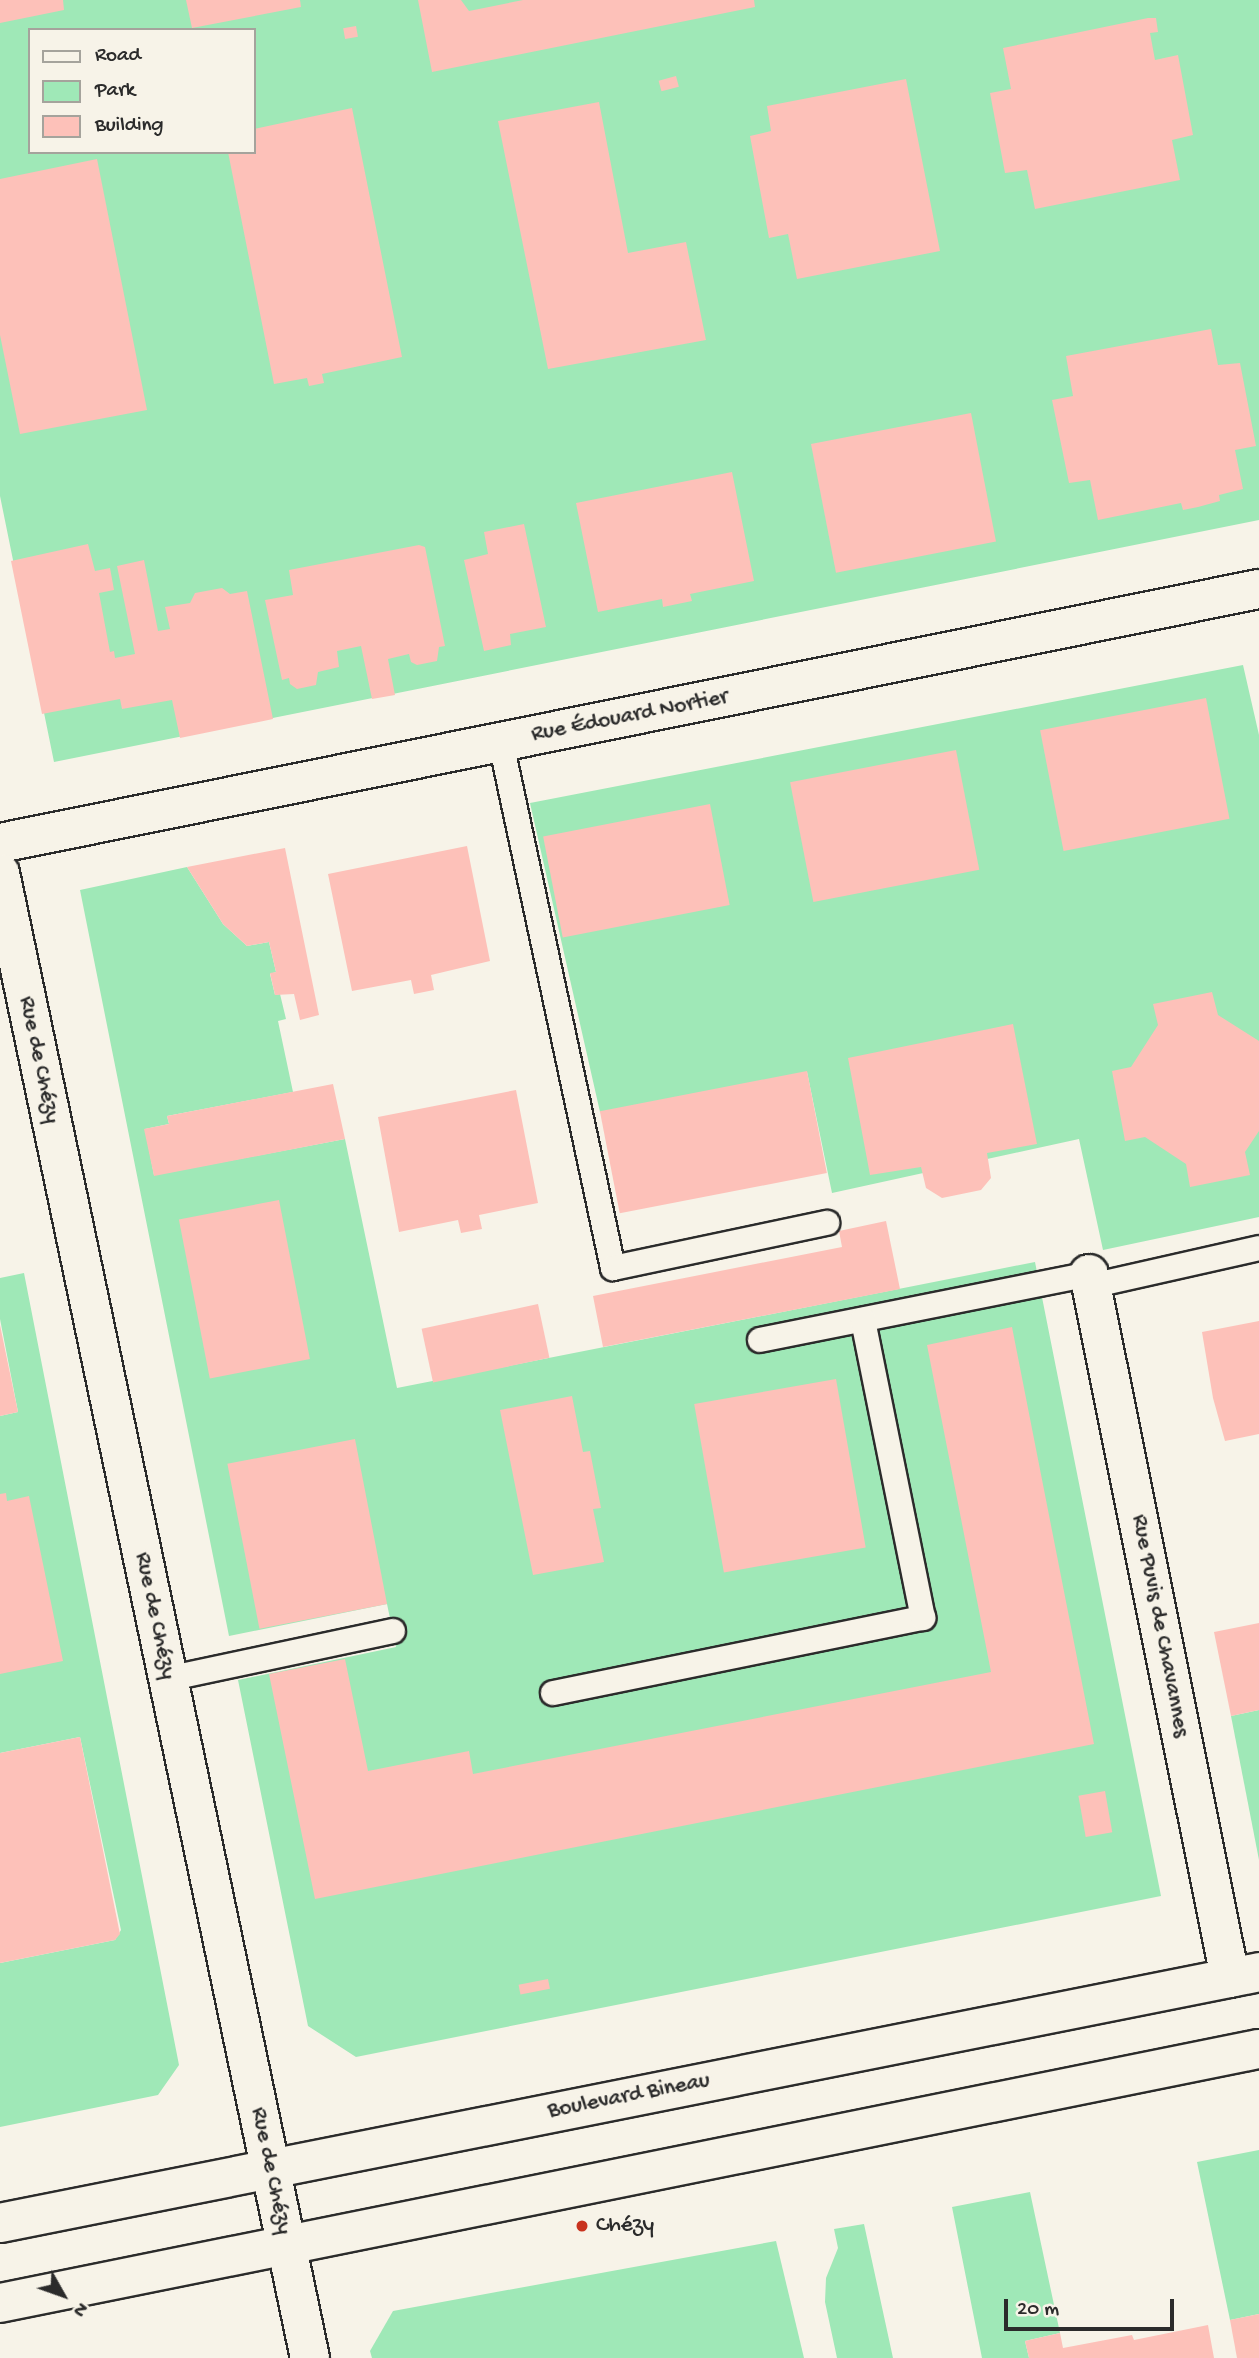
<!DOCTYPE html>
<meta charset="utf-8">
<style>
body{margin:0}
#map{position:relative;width:1259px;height:2358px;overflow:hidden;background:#f7f3e8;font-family:"Gochi Hand",sans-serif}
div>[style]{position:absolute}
.green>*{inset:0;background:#9fe8b7}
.building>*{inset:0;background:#fdc1b9;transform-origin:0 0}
.roads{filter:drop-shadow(2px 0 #2b2b2b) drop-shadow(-2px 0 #2b2b2b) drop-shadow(0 2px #2b2b2b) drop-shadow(0 -2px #2b2b2b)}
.service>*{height:24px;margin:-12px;padding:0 12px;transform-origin:12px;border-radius:12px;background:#f7f3e8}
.minor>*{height:38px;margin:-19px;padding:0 19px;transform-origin:19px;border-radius:19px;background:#f7f3e8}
.primary>*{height:38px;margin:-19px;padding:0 19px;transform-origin:19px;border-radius:19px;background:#f7f3e8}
.dots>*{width:19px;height:19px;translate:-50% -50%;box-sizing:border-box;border:4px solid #f7f3e8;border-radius:50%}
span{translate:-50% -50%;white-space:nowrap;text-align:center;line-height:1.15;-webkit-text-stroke:5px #f7f3e8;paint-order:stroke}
.street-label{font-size:23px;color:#2b2b2b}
.poi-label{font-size:23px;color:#2b2b2b}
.left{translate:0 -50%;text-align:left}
.legend{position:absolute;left:28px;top:28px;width:228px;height:126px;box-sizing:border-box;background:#f7f3e8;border:2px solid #a5a39c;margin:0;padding:9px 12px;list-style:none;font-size:21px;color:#2b2b2b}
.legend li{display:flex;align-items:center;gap:14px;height:35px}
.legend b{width:35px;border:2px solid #a5a39c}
.north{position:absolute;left:28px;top:2260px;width:70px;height:70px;-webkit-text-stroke:5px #f7f3e8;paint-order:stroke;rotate:130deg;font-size:19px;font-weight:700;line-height:28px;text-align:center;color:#2b2b2b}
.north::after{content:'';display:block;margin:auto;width:24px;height:32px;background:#2b2b2b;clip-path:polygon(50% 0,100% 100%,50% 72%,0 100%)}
.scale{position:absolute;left:1004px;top:2299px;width:170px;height:32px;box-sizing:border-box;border:4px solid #2b2b2b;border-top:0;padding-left:9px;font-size:21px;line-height:24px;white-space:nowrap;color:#2b2b2b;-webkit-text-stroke:5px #f7f3e8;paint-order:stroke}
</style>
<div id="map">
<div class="green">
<i style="clip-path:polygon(evenodd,0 0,1259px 0,1259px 520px,54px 762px,0 496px,0 0,30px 30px,254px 30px,254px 152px,30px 152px,30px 30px)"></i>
<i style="clip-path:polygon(1243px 665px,1259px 735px,1259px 1217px,1103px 1250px,1079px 1139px,832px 1193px,807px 1072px,600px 1112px,530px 803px)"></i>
<i style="clip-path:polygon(187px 867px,223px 924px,247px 946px,269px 942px,276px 972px,270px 974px,275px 995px,280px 994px,286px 1019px,278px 1021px,293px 1092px,167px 1116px,169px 1124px,145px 1129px,154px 1175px,345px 1139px,397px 1388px,1035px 1262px,1161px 1896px,356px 2057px,308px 2026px,238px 1680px,396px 1647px,387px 1604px,229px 1636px,80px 890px)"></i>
<i style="clip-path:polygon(24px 1273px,179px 2065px,158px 2095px,0 2127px,0 1963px,115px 1940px,121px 1930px,80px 1737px,0 1753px,0 1416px,18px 1412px,0 1319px,0 1278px)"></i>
<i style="clip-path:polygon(1259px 1710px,1259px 1860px,1231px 1716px)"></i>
<i style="clip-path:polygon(1259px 2150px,1259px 2314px,1230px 2320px,1197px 2162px)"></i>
<i style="clip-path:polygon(1030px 2192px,1060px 2333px,1025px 2341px,1029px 2358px,982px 2358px,952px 2207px)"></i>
<i style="clip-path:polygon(864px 2224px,893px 2358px,837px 2358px,825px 2302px,826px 2278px,838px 2248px,834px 2229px)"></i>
<i style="clip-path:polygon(776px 2241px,804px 2358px,372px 2358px,370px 2351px,393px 2311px)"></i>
</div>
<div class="building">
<i style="clip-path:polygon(0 0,63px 0,64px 10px,0 23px)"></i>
<i style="clip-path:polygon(186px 0,300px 0,301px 7px,192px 28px)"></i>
<i style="clip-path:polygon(418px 0,461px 0,469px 11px,523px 0,754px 0,755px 7px,432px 72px)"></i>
<i style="clip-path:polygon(1148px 18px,1156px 18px,1158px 32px,1150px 33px,1155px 60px,1178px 55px,1193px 135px,1172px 140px,1180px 180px,1035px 209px,1027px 170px,1005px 173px,990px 93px,1011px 89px,1003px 48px)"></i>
<i style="left:356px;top:26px;width:11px;height:13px;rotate:80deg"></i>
<i style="left:676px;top:76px;width:11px;height:18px;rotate:75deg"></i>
<i style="clip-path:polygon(906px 79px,940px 251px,797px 279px,788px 234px,769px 238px,750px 136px,771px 131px,767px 106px)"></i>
<i style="clip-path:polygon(599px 102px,628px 253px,686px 242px,706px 340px,548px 369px,498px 121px)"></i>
<i style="clip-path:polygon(352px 108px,402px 357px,322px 374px,324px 383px,309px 386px,307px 378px,274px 384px,228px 152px,254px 152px,254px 129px)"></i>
<i style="clip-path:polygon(97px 159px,147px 410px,20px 434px,0 335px,0 179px)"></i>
<i style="clip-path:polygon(1211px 329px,1218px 365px,1240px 363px,1256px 446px,1235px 450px,1243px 489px,1219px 495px,1220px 501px,1198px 507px,1183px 510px,1181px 503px,1098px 520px,1090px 480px,1069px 483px,1052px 400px,1073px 396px,1066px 356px)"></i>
<i style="left:971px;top:413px;width:131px;height:163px;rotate:79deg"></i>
<i style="clip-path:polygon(732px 472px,754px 581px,690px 594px,692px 601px,663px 607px,662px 599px,598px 612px,576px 503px)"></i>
<i style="clip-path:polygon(524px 524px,546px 627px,510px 634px,511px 645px,484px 651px,464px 560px,488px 554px,484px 532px)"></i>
<i style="clip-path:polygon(88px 544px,95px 571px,110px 568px,114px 590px,99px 593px,110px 652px,114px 651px,115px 658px,135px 654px,117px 566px,144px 560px,158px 631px,170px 629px,165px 607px,190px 603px,195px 593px,222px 588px,230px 594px,247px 591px,273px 719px,180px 738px,172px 700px,122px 709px,120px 699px,42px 714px,11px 561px)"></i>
<i style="clip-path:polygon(419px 545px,425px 547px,445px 646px,439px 647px,437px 661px,417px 665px,411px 662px,409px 654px,388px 659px,395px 695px,372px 699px,361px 646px,337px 651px,339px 667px,318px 672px,316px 685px,297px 689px,290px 684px,289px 678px,282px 680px,265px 600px,293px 595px,289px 570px)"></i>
<i style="left:1206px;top:698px;width:123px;height:169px;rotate:79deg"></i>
<i style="left:956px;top:750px;width:122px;height:169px;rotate:79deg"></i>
<i style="left:710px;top:804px;width:103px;height:170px;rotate:79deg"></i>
<i style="clip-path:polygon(467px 846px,490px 961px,431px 975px,434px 990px,414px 994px,411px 980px,352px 991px,328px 874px)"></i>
<i style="clip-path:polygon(285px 848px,319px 1015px,300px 1020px,294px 994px,275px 995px,270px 973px,276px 972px,269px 942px,247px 946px,223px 924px,187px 867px)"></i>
<i style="clip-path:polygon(1212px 992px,1218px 1015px,1259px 1041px,1259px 1131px,1245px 1152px,1250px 1175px,1190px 1187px,1186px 1164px,1145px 1137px,1125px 1141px,1112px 1071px,1131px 1067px,1158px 1025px,1153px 1004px)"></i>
<i style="clip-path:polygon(1013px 1024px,1037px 1144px,987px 1153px,991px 1178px,981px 1190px,942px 1198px,926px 1188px,921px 1167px,870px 1175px,848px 1058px)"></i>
<i style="left:807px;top:1071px;width:104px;height:211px;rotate:79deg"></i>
<i style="clip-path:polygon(333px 1084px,345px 1139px,154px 1176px,144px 1129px,169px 1124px,167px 1116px)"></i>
<i style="clip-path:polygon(516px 1090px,538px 1203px,479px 1215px,482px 1229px,461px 1233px,458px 1220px,399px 1232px,378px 1117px)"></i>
<i style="left:279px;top:1200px;width:162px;height:102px;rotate:79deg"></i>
<i style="clip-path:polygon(886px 1221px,900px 1289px,603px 1347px,593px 1296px,842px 1247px,839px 1231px)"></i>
<i style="left:538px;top:1304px;width:55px;height:119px;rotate:78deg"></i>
<i style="clip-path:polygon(1259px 1321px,1259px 1434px,1225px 1441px,1213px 1398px,1202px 1332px)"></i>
<i style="clip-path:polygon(0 1325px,18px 1412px,0 1416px)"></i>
<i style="clip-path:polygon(1012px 1327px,1094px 1744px,315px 1899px,269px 1674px,345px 1659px,368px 1771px,469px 1751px,473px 1774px,991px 1672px,927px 1345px)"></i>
<i style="left:836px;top:1379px;width:171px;height:144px;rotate:80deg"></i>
<i style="clip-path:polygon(572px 1396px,583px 1452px,590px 1451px,601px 1508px,593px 1509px,604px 1562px,533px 1575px,500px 1410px)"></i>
<i style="left:355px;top:1439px;width:168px;height:130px;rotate:79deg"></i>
<i style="clip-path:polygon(6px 1493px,7px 1501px,29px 1496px,63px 1661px,0 1674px,0 1494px)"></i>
<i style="clip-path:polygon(1259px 1623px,1259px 1710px,1231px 1716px,1214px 1632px)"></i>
<i style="clip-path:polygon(80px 1737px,120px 1934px,115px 1940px,0 1963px,0 1753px)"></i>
<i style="left:1105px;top:1791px;width:42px;height:27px;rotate:80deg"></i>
<i style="left:548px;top:1979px;width:10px;height:30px;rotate:79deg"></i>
<i style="clip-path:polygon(1259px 2314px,1259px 2358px,1237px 2358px,1230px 2320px)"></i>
<i style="clip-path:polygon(1208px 2325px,1214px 2358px,1029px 2358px,1025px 2341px,1060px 2333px,1063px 2348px,1132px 2335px,1134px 2340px)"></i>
</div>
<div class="roads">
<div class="service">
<i style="left:501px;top:743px;width:537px;rotate:77.96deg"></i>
<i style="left:613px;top:1268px;width:219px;rotate:-11.9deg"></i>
<i style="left:1091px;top:1286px;width:172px;rotate:-12.7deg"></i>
<i style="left:760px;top:1340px;width:336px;rotate:-11.3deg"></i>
<i style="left:167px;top:1679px;width:231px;rotate:-12deg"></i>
<i style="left:553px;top:1693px;width:378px;rotate:-11.5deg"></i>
<i style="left:923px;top:1618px;width:304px;rotate:-101.4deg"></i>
</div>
<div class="minor">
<i style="left:0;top:843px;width:1284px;rotate:-11.41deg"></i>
<i style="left:0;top:873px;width:1517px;rotate:78.21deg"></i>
<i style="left:1089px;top:1274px;width:718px;rotate:78.67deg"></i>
</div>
<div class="primary">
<i style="left:0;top:2223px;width:1284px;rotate:-11.27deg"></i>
<i style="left:0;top:2303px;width:1284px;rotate:-11.41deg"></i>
</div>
</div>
<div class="dots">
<i style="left:582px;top:2226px;background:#c8321e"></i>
</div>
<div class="street-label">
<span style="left:630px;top:717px;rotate:-11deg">Rue Édouard Nortier</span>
<span style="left:38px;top:1060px;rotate:78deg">Rue de Chézy</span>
<span style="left:154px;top:1616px;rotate:78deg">Rue de Chézy</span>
<span style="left:1159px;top:1626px;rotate:79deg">Rue Puvis de Chavannes</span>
<span style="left:629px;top:2097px;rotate:-11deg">Boulevard Bineau</span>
<span style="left:270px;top:2171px;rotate:78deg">Rue de Chézy</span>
</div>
<div class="poi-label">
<span class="left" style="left:596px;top:2226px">Chézy</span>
</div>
<ul class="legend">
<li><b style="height:9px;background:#f7f3e8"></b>Road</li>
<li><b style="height:19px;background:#9fe8b7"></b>Park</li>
<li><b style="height:19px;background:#fdc1b9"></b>Building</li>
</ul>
<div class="north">N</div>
<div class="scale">20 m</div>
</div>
